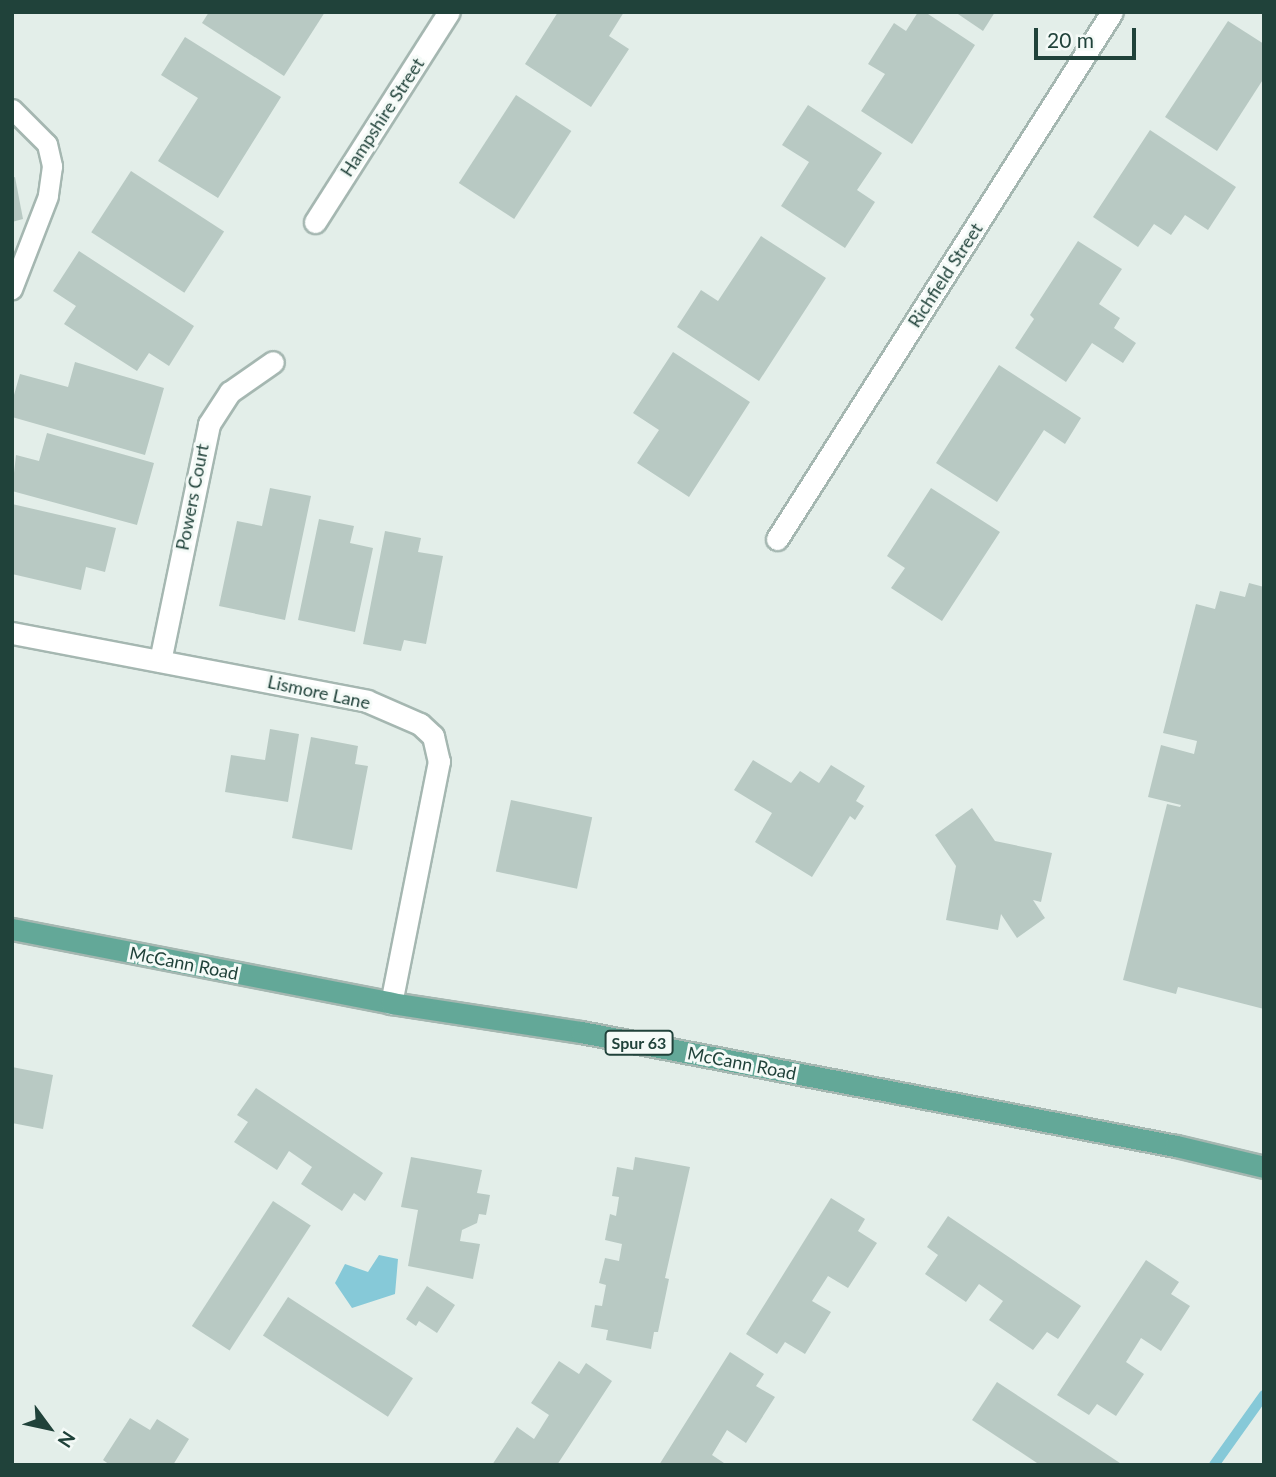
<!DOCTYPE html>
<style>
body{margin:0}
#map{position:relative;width:1276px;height:1477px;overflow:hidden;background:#e3eee9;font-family:Lato,sans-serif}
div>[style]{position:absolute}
.water>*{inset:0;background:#86c9d8}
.stream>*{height:10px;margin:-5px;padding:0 5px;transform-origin:5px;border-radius:5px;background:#86c9d8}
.building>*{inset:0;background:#b8c9c3;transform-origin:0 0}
.roads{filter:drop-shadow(2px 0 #a5b7b1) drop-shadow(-2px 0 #a5b7b1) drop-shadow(0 2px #a5b7b1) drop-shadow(0 -2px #a5b7b1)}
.service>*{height:19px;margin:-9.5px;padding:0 9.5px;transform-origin:9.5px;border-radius:9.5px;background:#fff}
.minor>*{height:21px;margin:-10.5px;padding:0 10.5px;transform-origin:10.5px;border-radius:10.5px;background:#fff}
.primary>*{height:21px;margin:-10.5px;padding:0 10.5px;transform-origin:10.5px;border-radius:10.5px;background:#63a898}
span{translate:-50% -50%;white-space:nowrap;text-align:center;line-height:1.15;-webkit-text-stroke:6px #f4faf7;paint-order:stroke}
.shield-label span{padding:2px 5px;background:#f4faf7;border:2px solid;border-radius:5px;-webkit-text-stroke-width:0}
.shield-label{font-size:16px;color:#20423a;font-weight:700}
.street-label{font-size:18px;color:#20423a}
.frame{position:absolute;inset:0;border:14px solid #20423a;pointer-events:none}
.north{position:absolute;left:14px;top:1393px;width:70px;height:70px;-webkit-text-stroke:5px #f4faf7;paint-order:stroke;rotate:123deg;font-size:19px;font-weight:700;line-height:28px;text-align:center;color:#20423a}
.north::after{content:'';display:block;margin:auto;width:24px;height:32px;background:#20423a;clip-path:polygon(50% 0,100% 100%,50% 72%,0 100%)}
.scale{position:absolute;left:1034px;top:28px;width:102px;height:32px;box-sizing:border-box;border:4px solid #20423a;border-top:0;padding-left:9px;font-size:21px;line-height:24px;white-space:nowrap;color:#20423a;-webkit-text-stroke:5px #f4faf7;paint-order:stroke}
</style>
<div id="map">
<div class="water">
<i style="clip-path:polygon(379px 1255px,398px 1259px,395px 1294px,352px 1308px,335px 1283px,345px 1264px,368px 1272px)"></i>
</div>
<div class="stream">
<i style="left:1214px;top:1465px;width:86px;rotate:-54.5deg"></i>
</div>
<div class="building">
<i style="clip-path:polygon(209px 12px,325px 12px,284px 76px,202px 23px)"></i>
<i style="clip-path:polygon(558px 12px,624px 12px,609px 36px,629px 49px,591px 107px,525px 64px)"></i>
<i style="clip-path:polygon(918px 12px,925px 12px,975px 45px,912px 144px,861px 111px,885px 74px,868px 64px,894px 23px,906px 31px)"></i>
<i style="clip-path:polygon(955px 12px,995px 12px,983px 31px)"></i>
<i style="clip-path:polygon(1228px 21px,1264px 44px,1264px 78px,1217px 151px,1165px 117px)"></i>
<i style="clip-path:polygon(185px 37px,281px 97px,218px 198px,158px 161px,198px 98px,161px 75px)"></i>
<i style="left:516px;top:95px;width:66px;height:105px;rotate:33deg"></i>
<i style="clip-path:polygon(808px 105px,882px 153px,857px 190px,875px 202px,845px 248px,781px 206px,809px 162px,782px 145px)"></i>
<i style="clip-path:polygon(1150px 130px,1236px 187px,1208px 230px,1185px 215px,1171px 235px,1154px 224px,1138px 247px,1093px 217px)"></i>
<i style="left:131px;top:171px;width:111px;height:73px;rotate:33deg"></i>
<i style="clip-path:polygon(15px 177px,23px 219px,12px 222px,12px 178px)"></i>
<i style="clip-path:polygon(761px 236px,826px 278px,759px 381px,677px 327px,701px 290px,718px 301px)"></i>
<i style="clip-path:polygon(1078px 241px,1122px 269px,1099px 304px,1120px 318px,1114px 328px,1136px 343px,1123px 363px,1092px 343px,1066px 382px,1015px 348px,1034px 319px,1030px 315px)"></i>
<i style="clip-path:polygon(79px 251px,194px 326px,169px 366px,149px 353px,137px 371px,64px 324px,76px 306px,53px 291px)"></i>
<i style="clip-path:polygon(673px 352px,750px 402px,689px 497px,637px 463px,659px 430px,633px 413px)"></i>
<i style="clip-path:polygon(75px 362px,164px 388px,145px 455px,12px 417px,12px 402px,20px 374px,68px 387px)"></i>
<i style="clip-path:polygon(999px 365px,1081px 418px,1065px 444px,1044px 430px,997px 502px,936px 463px)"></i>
<i style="clip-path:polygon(47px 433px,154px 463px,137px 525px,12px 491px,16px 455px,39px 461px)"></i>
<i style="clip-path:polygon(270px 488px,311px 496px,285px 620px,219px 606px,237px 521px,262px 526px)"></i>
<i style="clip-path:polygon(931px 488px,1000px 532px,942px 621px,891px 588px,905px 568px,887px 556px)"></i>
<i style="clip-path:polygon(12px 504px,116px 528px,105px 572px,86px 567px,81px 590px,12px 574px)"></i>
<i style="clip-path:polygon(319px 519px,354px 526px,350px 543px,373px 548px,355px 632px,298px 620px)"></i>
<i style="clip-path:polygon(385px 531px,421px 538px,418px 552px,443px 556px,426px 644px,404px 640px,401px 651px,363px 644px)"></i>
<i style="clip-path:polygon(1249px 583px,1264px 587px,1264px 1009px,1178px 987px,1176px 994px,1123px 980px,1167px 804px,1180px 807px,1181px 805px,1148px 797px,1161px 745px,1194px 754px,1197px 741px,1163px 733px,1196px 604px,1215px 609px,1220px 591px,1245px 597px)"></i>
<i style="clip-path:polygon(270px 729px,299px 734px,288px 802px,225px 792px,231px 755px,265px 760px)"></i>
<i style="clip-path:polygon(311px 737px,358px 746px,355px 764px,368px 766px,352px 850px,292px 838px)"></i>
<i style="clip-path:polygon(753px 760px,791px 783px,800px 771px,819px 783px,831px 765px,865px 786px,856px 801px,864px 806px,855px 820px,850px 816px,812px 877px,755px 842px,772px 813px,734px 790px)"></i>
<i style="left:511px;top:800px;width:83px;height:73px;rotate:12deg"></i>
<i style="clip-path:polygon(972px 808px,995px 841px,1052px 853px,1041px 902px,1033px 900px,1045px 918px,1017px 938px,1001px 914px,998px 930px,946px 920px,956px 866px,935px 835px)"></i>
<i style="clip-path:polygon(12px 1067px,53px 1075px,43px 1129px,12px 1123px)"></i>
<i style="clip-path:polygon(256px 1088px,383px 1173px,365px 1201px,354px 1193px,342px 1211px,301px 1184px,312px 1167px,289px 1151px,277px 1170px,234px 1142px,248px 1122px,237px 1115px)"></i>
<i style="clip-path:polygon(411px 1157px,482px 1170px,477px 1193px,490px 1195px,486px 1215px,479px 1214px,477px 1223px,462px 1230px,460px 1241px,480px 1244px,473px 1279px,408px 1266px,418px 1210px,401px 1207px)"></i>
<i style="clip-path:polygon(635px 1157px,690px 1167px,665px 1278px,669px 1279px,658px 1332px,654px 1332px,651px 1349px,606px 1340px,608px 1330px,591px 1327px,595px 1305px,602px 1306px,606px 1285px,599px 1283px,605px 1258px,619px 1261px,622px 1244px,605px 1240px,610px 1214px,616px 1216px,619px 1197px,612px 1196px,617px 1167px,633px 1170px)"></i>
<i style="clip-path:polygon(831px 1198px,865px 1219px,858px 1231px,877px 1243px,848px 1288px,828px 1276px,812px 1301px,831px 1312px,805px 1354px,785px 1342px,777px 1354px,746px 1334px)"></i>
<i style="left:273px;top:1201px;width:45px;height:149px;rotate:33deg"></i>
<i style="clip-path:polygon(948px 1216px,1081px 1306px,1058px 1339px,1047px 1332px,1033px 1350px,989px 1320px,1003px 1301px,979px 1284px,966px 1302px,925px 1274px,938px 1255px,927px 1247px)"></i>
<i style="clip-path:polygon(1146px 1260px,1179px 1282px,1171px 1294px,1190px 1306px,1161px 1351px,1141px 1338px,1126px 1362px,1144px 1374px,1116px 1416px,1097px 1404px,1089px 1415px,1057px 1395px)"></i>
<i style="clip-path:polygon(427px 1286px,455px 1305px,437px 1333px,419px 1321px,416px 1326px,406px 1319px)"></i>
<i style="left:288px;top:1297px;width:149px;height:46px;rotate:33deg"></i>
<i style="clip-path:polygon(730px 1352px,764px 1374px,756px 1386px,775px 1397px,746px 1443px,727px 1430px,712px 1455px,727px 1465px,659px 1465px)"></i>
<i style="clip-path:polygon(559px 1361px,579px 1374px,586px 1363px,612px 1381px,557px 1465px,492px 1465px,517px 1427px,534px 1439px,549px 1415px,531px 1403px)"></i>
<i style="clip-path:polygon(997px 1382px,1123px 1465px,1040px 1465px,972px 1420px)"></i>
<i style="clip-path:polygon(130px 1418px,150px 1430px,157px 1419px,189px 1439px,173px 1465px,110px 1465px,103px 1460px)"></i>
</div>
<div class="roads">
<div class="service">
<i style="left:12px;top:109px;width:49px;rotate:45deg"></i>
<i style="left:47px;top:144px;width:23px;rotate:77deg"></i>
<i style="left:52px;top:166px;width:30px;rotate:98deg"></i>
<i style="left:48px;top:196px;width:100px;rotate:111.2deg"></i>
</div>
<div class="minor">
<i style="left:315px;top:222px;width:249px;rotate:-57.5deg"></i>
<i style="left:777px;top:539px;width:624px;rotate:-57.56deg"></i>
<i style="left:12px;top:633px;width:361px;rotate:10.8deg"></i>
<i style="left:367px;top:701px;width:58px;rotate:23.5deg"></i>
<i style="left:420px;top:724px;width:18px;rotate:43deg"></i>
<i style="left:433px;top:736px;width:26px;rotate:77deg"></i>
<i style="left:439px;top:761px;width:247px;rotate:101.2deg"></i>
<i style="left:160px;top:661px;width:242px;rotate:-78.3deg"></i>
<i style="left:209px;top:424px;width:38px;rotate:-57deg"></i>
<i style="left:230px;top:392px;width:52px;rotate:-34.9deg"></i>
</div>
<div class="primary">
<i style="left:12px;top:929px;width:386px;rotate:11deg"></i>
<i style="left:391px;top:1003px;width:192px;rotate:8.7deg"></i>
<i style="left:581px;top:1032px;width:606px;rotate:10.85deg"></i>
<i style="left:1176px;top:1146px;width:90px;rotate:13.4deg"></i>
</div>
</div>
<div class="shield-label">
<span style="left:639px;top:1043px">Spur 63</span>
</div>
<div class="street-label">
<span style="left:382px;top:117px;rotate:-57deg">Hampshire Street</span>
<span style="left:945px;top:275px;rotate:-57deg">Richfield Street</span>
<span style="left:192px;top:497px;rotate:-79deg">Powers Court</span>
<span style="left:319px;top:692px;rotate:12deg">Lismore Lane</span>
<span style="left:184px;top:963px;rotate:11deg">McCann Road</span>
<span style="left:742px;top:1063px;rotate:11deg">McCann Road</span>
</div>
<div class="frame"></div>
<div class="north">N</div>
<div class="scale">20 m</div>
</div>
